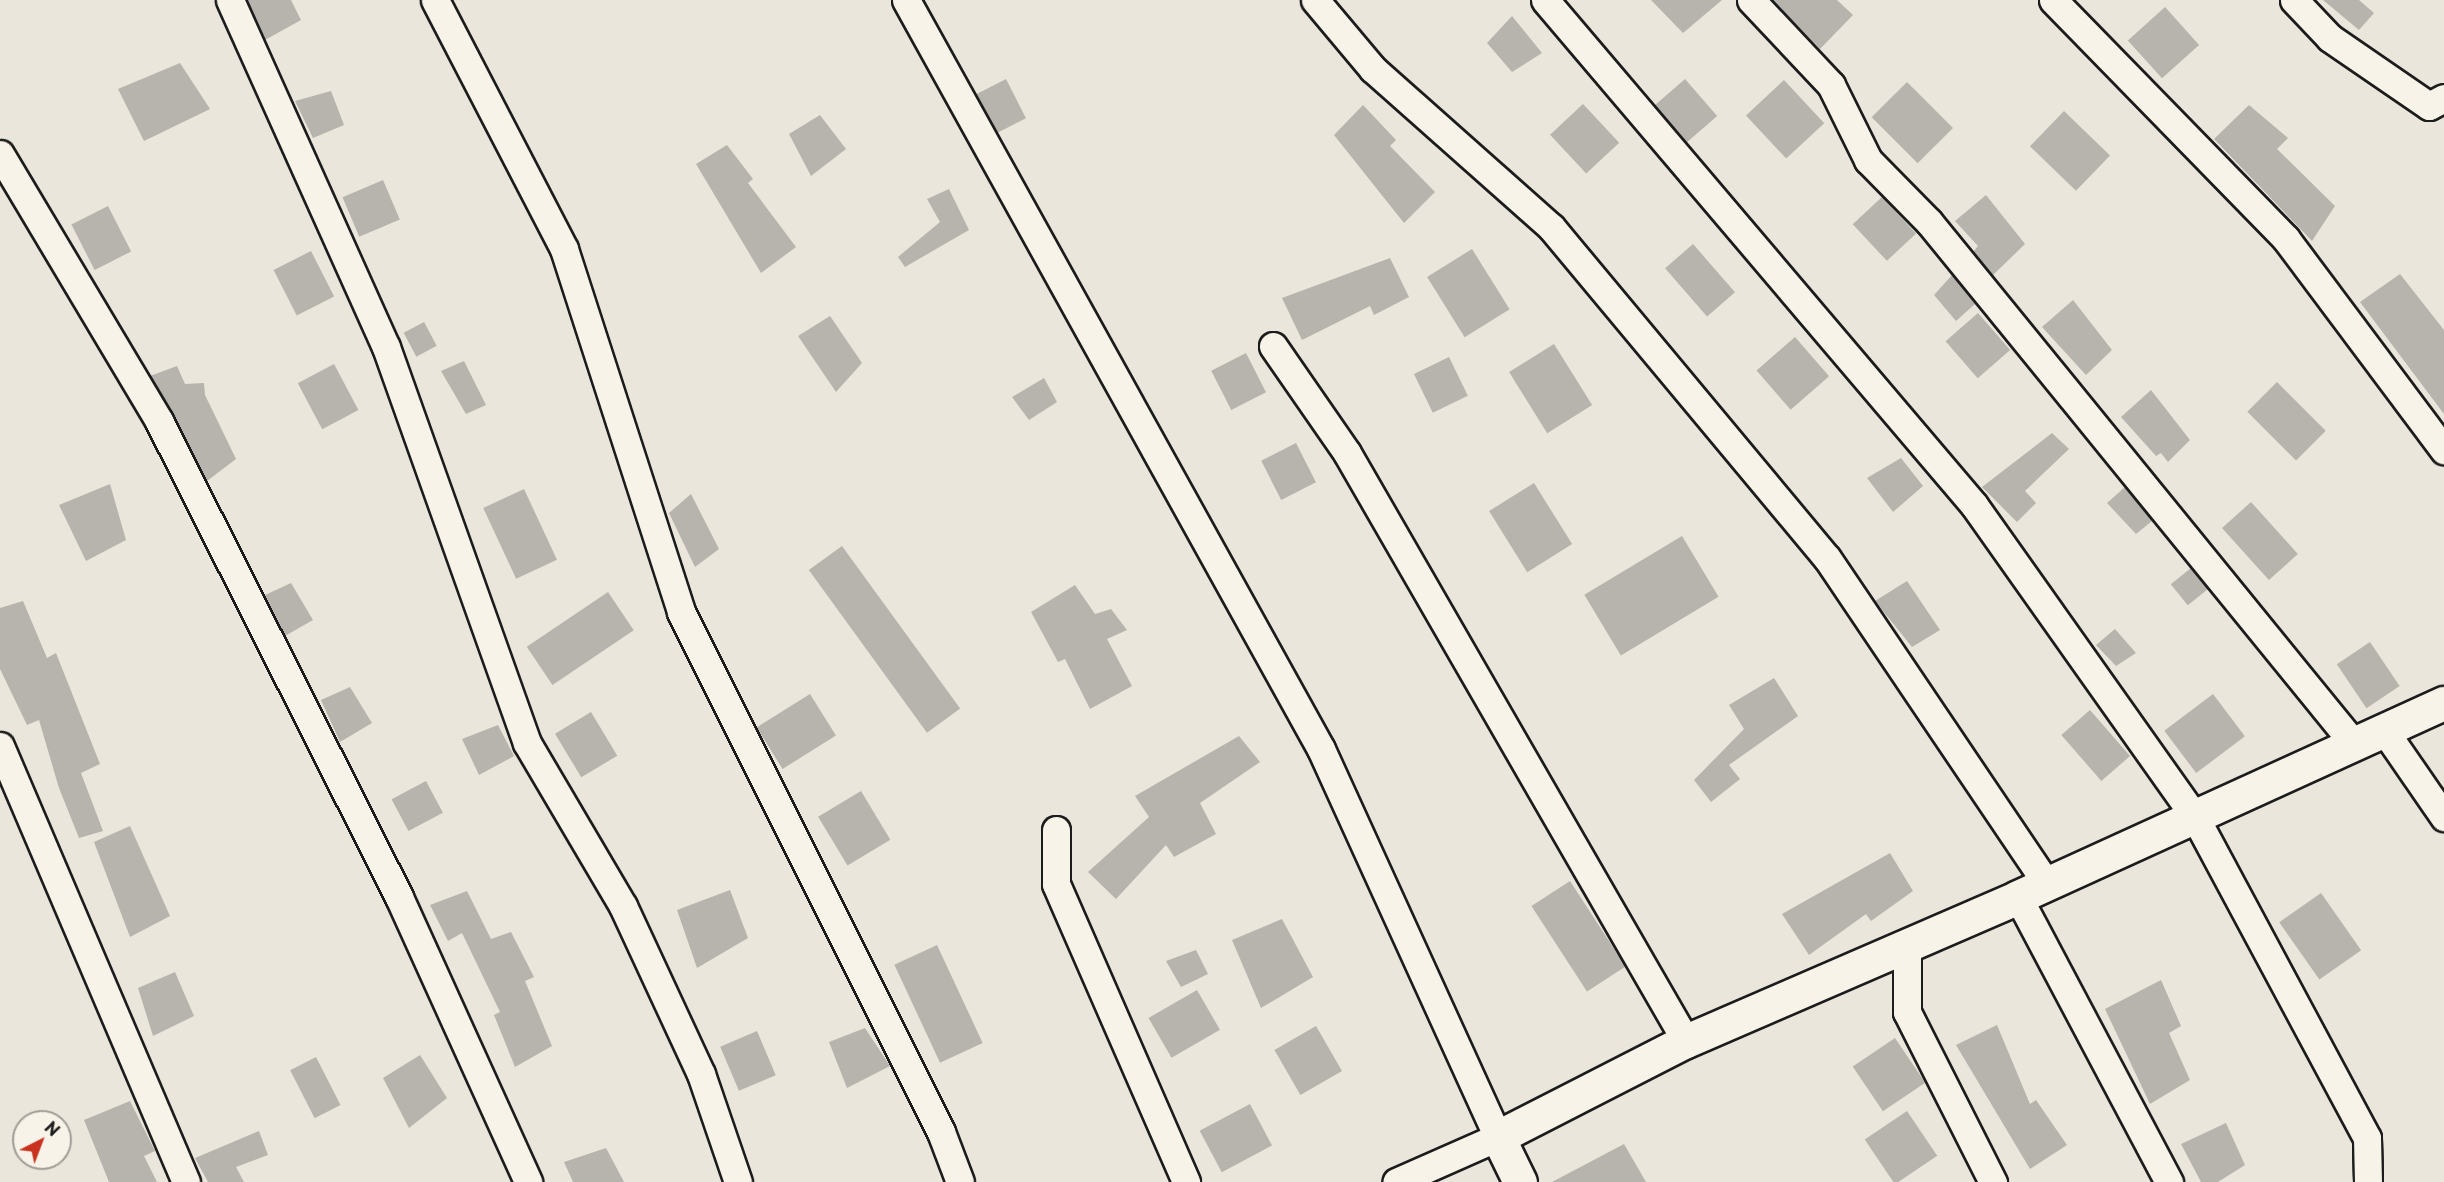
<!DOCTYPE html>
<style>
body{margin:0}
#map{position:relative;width:2444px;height:1182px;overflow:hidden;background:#eae6dc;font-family:"Playpen Sans",sans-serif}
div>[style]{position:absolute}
.building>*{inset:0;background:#b6b4ac;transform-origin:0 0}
.roads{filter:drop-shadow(2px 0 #1c1c1c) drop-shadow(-2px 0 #1c1c1c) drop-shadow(0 2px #1c1c1c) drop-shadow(0 -2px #1c1c1c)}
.street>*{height:27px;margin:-13.5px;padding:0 13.5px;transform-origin:13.5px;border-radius:13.5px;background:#f7f3e8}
.secondary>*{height:33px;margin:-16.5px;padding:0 16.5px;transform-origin:16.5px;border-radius:16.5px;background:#f7f3e8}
span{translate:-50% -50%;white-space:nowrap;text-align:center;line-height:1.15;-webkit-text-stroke:4.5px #f7f3e8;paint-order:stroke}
.north{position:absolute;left:12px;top:1110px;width:60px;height:60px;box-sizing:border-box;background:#f7f3e8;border:2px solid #9f9d96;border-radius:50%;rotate:42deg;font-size:16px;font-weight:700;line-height:24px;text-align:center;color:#1c1c1c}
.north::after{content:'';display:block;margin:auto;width:21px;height:27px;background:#c8321e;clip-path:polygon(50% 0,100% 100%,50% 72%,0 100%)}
</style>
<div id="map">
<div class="building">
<i style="clip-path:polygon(247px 0,291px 0,301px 20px,265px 40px)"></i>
<i style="clip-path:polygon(1651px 0,1722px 0,1683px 33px)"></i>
<i style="clip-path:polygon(1773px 0,1837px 0,1853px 15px,1820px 49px)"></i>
<i style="clip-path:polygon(2323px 0,2359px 0,2374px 13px,2359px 30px)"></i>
<i style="left:2165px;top:7px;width:51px;height:50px;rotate:48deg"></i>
<i style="clip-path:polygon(1512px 16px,1542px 53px,1512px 72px,1487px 43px)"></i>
<i style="clip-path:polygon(180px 63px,210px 109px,144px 141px,118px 89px)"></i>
<i style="left:1006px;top:79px;width:44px;height:33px;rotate:63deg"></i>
<i style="left:1685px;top:79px;width:49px;height:40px;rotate:49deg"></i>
<i style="left:1784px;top:80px;width:59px;height:52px;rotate:47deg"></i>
<i style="left:1907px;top:82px;width:65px;height:50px;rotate:45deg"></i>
<i style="clip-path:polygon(331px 91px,344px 125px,313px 138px,295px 101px)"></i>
<i style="left:1583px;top:104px;width:53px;height:45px;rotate:47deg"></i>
<i style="clip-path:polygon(1363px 105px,1396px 140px,1390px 146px,1435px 192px,1404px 223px,1334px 135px)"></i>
<i style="clip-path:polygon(2249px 105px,2288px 138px,2277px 149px,2335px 206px,2312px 241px,2214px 139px)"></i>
<i style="left:2064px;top:111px;width:64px;height:49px;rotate:44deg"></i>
<i style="clip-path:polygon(820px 115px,846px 149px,811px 176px,789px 134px)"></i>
<i style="clip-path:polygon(727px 145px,753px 179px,748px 183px,796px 247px,761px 273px,696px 164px)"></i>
<i style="left:383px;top:180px;width:43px;height:44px;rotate:67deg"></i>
<i style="clip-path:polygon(949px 189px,969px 230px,905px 267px,898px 257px,940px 222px,927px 199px)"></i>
<i style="clip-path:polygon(1986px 195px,2025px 244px,1993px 275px,1973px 252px,1978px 246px,1955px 221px)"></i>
<i style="left:1882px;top:197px;width:50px;height:40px;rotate:47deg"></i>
<i style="left:108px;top:206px;width:51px;height:41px;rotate:63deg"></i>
<i style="left:1693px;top:244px;width:64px;height:37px;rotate:49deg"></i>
<i style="left:1472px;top:249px;width:71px;height:53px;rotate:58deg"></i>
<i style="left:311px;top:251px;width:51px;height:42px;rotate:63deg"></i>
<i style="clip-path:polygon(1390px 258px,1409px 297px,1374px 315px,1370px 306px,1302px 340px,1282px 298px)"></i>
<i style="clip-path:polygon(2400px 274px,2444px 330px,2444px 414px,2360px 302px)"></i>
<i style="clip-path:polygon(1952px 275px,1975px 304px,1956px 321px,1934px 295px)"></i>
<i style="clip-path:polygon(2073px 300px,2112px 350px,2086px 375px,2042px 327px)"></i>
<i style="left:1978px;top:313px;width:49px;height:43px;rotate:49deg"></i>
<i style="clip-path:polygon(830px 316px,862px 363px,836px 392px,798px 336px)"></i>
<i style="left:424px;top:322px;width:27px;height:23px;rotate:62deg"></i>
<i style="left:1795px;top:337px;width:52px;height:51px;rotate:49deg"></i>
<i style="left:1554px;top:344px;width:72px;height:53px;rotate:58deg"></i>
<i style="left:1246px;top:353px;width:44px;height:39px;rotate:63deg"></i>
<i style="left:1449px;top:357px;width:43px;height:39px;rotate:64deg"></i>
<i style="clip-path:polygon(464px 361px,486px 405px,466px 414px,441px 371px)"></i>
<i style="left:334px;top:364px;width:52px;height:41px;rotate:62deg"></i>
<i style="clip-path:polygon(177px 366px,185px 384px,204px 383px,205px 395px,236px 459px,207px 481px,150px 376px)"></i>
<i style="clip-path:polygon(1044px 378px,1057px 402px,1029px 420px,1012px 397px)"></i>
<i style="left:2277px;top:382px;width:69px;height:42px;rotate:45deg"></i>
<i style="clip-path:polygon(2151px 390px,2190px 440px,2168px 462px,2161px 453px,2156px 456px,2121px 417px)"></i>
<i style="clip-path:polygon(2052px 433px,2069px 449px,2025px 491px,2036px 503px,2017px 522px,1982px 487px)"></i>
<i style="left:1296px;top:443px;width:44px;height:39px;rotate:63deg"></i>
<i style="clip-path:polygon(1901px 458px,1923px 486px,1893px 512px,1867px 478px)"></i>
<i style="left:1534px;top:483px;width:72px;height:53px;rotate:58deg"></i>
<i style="clip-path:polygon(110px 484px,126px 540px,86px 561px,59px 505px)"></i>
<i style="clip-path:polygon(2125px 487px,2152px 521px,2136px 534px,2107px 503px)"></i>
<i style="left:524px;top:489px;width:78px;height:45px;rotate:65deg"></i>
<i style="clip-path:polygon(691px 494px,719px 549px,695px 567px,669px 513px)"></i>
<i style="left:2251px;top:502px;width:70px;height:39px;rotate:48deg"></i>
<i style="left:1682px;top:536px;width:71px;height:114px;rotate:59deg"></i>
<i style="left:842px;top:546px;width:201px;height:41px;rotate:54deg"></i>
<i style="left:2191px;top:568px;width:27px;height:26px;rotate:51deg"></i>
<i style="clip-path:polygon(1907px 581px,1940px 630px,1912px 647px,1875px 601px)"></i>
<i style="clip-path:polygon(291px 583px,313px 620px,285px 636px,265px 595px)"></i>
<i style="clip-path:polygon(1075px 585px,1095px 614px,1111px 609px,1127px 630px,1107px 639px,1132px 686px,1090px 709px,1065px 659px,1058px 662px,1031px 612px)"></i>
<i style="left:608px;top:592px;width:46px;height:98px;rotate:56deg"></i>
<i style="clip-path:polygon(23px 601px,47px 658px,56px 653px,100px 764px,81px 773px,103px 831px,79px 838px,59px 788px,39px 720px,27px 725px,0 669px,0 608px)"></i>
<i style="clip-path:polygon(2115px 629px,2136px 653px,2116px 666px,2096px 645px)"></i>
<i style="left:2370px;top:642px;width:53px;height:40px;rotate:56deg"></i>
<i style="clip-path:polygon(1774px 678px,1798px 716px,1729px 765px,1740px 779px,1711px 802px,1694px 780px,1744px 729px,1729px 705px)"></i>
<i style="clip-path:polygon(350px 687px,372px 723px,340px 742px,321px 700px)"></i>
<i style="left:810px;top:694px;width:49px;height:63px;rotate:58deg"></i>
<i style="left:2213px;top:694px;width:53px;height:61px;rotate:53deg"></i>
<i style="left:2090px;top:710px;width:61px;height:38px;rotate:49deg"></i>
<i style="left:591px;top:712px;width:51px;height:42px;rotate:59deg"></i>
<i style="clip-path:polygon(498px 725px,514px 756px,479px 775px,462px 739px)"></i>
<i style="clip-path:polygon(1239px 736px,1260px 762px,1200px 803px,1216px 834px,1174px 857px,1166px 845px,1116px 899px,1088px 872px,1149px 817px,1135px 796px)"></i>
<i style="left:426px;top:781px;width:36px;height:39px;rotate:62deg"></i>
<i style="left:861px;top:791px;width:57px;height:50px;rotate:59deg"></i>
<i style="clip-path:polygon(130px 826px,170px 916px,130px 937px,94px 842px)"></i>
<i style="clip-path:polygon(1890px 853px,1913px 891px,1871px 921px,1866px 914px,1809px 955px,1782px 914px)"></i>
<i style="left:1570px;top:881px;width:102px;height:46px;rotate:57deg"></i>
<i style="clip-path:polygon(730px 890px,748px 938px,697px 968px,677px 910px)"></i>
<i style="clip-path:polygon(467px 891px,491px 939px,511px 932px,534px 977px,525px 981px,552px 1046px,515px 1067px,494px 1015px,500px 1012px,462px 933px,448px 941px,430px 905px)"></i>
<i style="left:2321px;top:893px;width:70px;height:51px;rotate:55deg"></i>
<i style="clip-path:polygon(1282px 919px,1313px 977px,1261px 1008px,1232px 940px)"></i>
<i style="left:937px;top:945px;width:108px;height:47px;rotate:65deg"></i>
<i style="clip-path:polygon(1196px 950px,1208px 974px,1181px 987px,1166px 961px)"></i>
<i style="clip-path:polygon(175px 972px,194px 1016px,153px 1036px,138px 988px)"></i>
<i style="clip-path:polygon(2161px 980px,2181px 1026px,2169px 1033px,2190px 1080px,2150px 1104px,2105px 1009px)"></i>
<i style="left:1197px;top:990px;width:46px;height:56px;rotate:60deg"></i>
<i style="clip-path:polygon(1997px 1025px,2030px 1104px,2036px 1100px,2067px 1145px,2030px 1169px,1956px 1045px)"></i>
<i style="left:1316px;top:1026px;width:52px;height:48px;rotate:60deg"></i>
<i style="clip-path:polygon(865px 1028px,890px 1066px,847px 1088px,829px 1042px)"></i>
<i style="left:757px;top:1031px;width:48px;height:40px;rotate:67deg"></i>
<i style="left:1895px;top:1038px;width:54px;height:51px;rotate:56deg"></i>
<i style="clip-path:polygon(420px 1055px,447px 1098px,409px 1128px,383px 1078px)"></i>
<i style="left:316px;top:1057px;width:54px;height:29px;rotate:63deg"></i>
<i style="clip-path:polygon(130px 1101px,155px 1151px,144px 1156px,157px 1182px,109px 1182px,84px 1120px)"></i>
<i style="left:1250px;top:1104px;width:47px;height:57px;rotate:62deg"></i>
<i style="left:1907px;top:1111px;width:54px;height:51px;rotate:56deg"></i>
<i style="clip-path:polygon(2226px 1123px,2245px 1165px,2218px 1182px,2201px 1182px,2181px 1144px)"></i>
<i style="clip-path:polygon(259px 1131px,268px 1155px,236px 1167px,244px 1182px,208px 1182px,195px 1158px)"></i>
<i style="clip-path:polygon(1624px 1144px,1646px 1182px,1552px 1182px)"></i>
<i style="clip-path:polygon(606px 1148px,624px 1182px,573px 1182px,564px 1162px)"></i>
</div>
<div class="roads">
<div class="street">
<i style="left:230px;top:0;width:380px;rotate:65.8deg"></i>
<i style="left:386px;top:347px;width:420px;rotate:70.4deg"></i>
<i style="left:527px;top:743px;width:189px;rotate:59.5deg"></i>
<i style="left:623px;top:906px;width:185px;rotate:65.1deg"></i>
<i style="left:701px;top:1074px;width:114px;rotate:71.1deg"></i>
<i style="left:435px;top:0;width:280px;rotate:62.6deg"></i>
<i style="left:564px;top:249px;width:381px;rotate:72.1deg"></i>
<i style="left:681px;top:612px;width:581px;rotate:63.43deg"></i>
<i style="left:941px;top:1132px;width:53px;rotate:69.2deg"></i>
<i style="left:906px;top:0;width:856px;rotate:61.01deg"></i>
<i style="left:1321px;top:749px;width:426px;rotate:65.5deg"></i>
<i style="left:1498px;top:1137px;width:111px;rotate:156.2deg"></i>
<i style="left:1315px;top:0;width:90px;rotate:50deg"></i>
<i style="left:1373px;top:69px;width:238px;rotate:41.6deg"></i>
<i style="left:1551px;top:227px;width:431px;rotate:50.2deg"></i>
<i style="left:1827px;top:558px;width:393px;rotate:56deg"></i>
<i style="left:1545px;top:0;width:663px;rotate:49.65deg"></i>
<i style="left:1974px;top:505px;width:382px;rotate:54.7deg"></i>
<i style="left:2195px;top:817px;width:364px;rotate:61.8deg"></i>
<i style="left:2367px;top:1138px;width:44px;rotate:88.7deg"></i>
<i style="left:1751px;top:0;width:117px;rotate:46.7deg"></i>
<i style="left:1831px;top:85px;width:84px;rotate:63.7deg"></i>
<i style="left:1868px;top:160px;width:87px;rotate:45.5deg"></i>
<i style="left:1929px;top:222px;width:675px;rotate:50.84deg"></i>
<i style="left:2053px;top:0;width:334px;rotate:45.7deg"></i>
<i style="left:2286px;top:239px;width:264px;rotate:53.2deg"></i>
<i style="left:2294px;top:0;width:52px;rotate:46.5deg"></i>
<i style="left:2330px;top:38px;width:120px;rotate:34.5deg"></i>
<i style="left:2429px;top:106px;width:17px;rotate:-28deg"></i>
<i style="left:0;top:154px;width:311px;rotate:59.2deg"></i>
<i style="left:159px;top:421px;width:533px;rotate:63.24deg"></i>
<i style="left:399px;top:897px;width:313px;rotate:65.6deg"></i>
<i style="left:1273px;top:346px;width:130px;rotate:55.3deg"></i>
<i style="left:1347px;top:453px;width:679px;rotate:60.04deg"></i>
<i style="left:2384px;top:730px;width:106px;rotate:55.4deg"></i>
<i style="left:0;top:746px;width:474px;rotate:66.9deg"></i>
<i style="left:1056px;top:830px;width:54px;rotate:90deg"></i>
<i style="left:1056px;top:884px;width:325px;rotate:66.4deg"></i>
<i style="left:2018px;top:897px;width:323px;rotate:62.1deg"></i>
<i style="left:1907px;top:946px;width:66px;rotate:90deg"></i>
<i style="left:1907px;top:1012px;width:191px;rotate:63.2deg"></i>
</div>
<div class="secondary">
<i style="left:1520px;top:1182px;width:50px;rotate:-116.1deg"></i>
<i style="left:1498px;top:1137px;width:211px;rotate:-27.1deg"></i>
<i style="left:1686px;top:1041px;width:362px;rotate:-23.4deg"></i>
<i style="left:2018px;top:897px;width:468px;rotate:-24.5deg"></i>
</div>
</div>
<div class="north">N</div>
</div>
